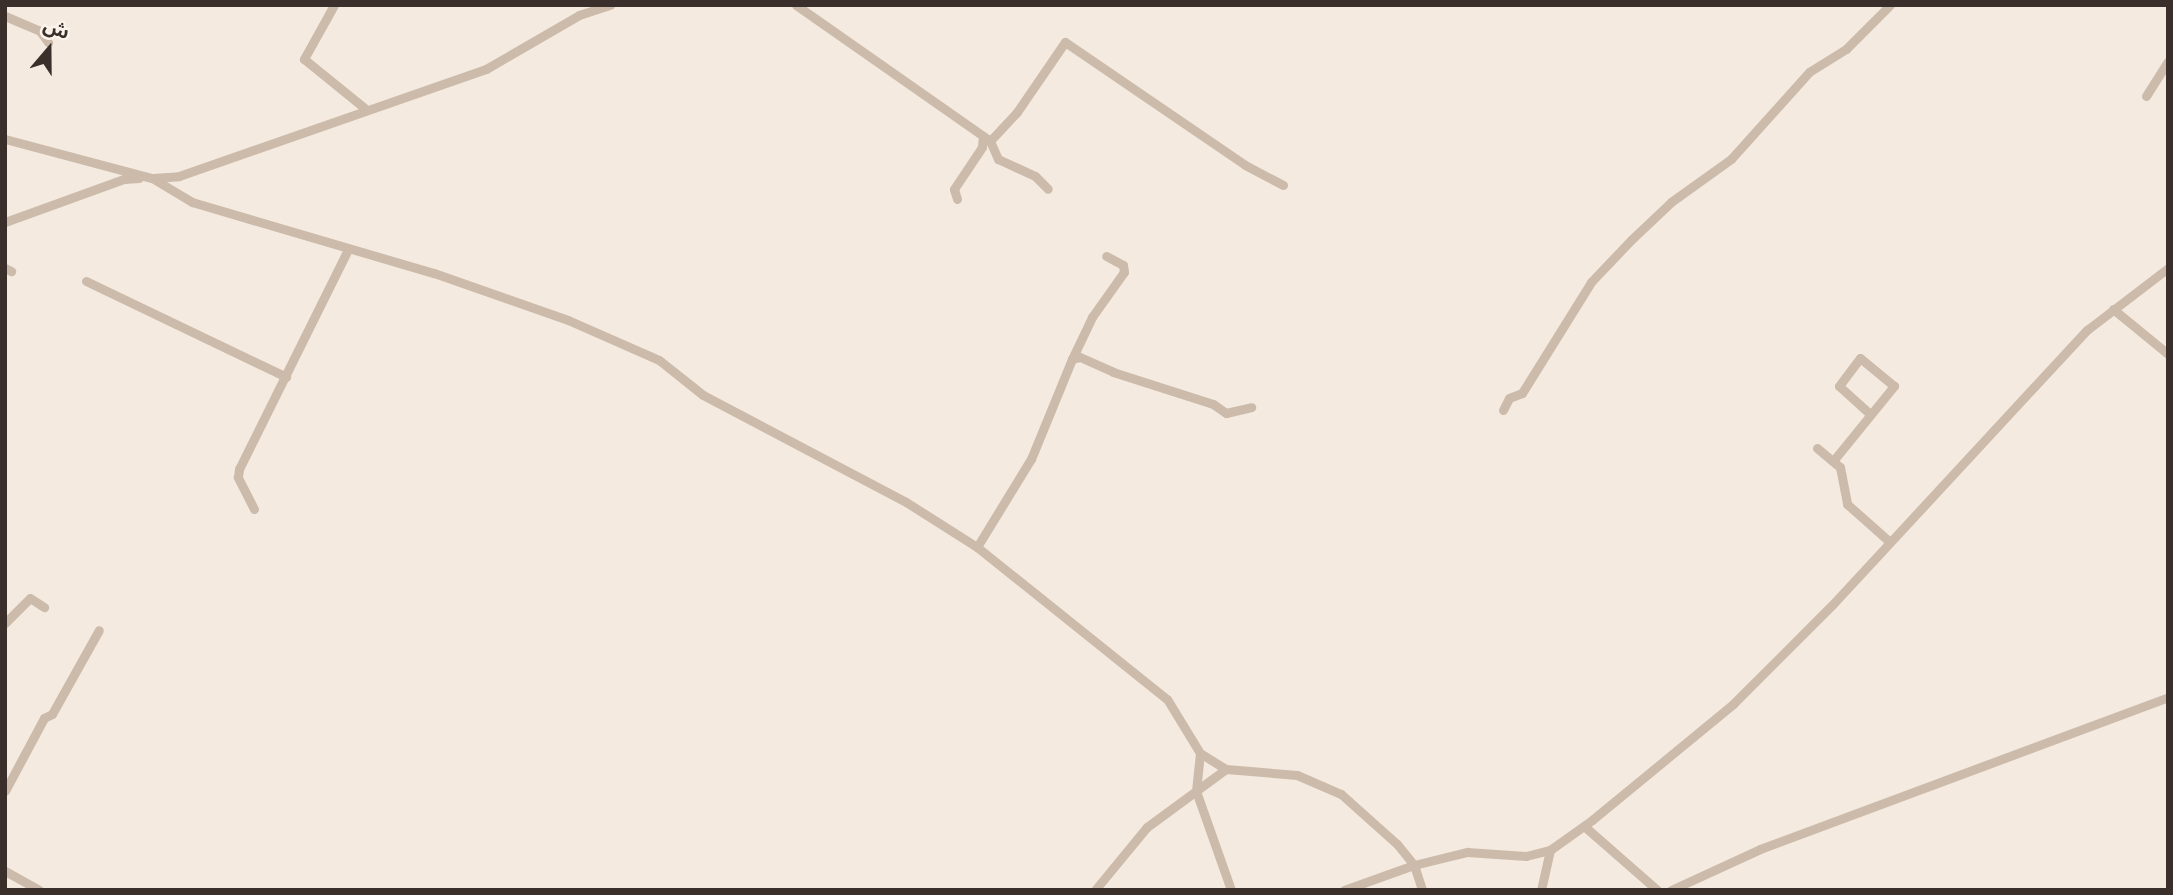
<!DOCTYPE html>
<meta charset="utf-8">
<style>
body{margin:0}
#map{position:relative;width:2173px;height:895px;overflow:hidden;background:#f4eadf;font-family:Poppins,"Noto Sans Arabic",sans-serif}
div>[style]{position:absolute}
.minor>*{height:9px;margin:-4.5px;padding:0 4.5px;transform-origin:4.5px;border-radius:4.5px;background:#cba}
span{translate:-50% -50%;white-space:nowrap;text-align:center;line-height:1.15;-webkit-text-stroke:7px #fbf4ec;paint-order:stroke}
.frame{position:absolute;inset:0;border:7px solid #3a2f2a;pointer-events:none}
.north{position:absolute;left:14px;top:14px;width:70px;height:70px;-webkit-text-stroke:5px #fbf4ec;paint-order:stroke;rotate:20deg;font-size:19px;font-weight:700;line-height:28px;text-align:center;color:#3a2f2a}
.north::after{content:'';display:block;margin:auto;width:24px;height:32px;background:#3a2f2a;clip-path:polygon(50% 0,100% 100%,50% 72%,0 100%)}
</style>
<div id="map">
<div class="minor">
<i style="left:334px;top:5px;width:62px;rotate:119.1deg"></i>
<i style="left:304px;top:59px;width:81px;rotate:39deg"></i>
<i style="left:796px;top:5px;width:237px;rotate:35deg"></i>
<i style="left:990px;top:141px;width:40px;rotate:-47deg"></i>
<i style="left:1017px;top:112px;width:85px;rotate:-55.6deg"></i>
<i style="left:1065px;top:42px;width:218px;rotate:34.3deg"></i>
<i style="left:1245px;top:165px;width:43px;rotate:27.8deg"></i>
<i style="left:5px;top:16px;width:38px;rotate:23deg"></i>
<i style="left:40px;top:31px;width:14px;rotate:54deg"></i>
<i style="left:2146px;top:96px;width:41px;rotate:-57.8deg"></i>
<i style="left:5px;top:139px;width:152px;rotate:14.9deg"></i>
<i style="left:152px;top:178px;width:47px;rotate:31deg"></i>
<i style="left:192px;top:202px;width:252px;rotate:16.4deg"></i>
<i style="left:434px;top:273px;width:142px;rotate:19.3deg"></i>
<i style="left:568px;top:320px;width:99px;rotate:23.7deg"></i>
<i style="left:659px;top:360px;width:56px;rotate:38.5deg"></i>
<i style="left:703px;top:395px;width:229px;rotate:27.8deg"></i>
<i style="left:906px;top:502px;width:84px;rotate:32.4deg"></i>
<i style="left:977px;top:547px;width:243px;rotate:38.7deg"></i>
<i style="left:1167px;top:699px;width:63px;rotate:58.6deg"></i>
<i style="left:1200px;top:753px;width:31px;rotate:32deg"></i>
<i style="left:1226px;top:769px;width:71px;rotate:4.8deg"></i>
<i style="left:1297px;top:775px;width:48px;rotate:23.4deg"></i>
<i style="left:1341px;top:794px;width:75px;rotate:41.8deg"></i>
<i style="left:1397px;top:844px;width:27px;rotate:51deg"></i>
<i style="left:1414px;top:865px;width:26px;rotate:72deg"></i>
<i style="left:990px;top:141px;width:20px;rotate:66deg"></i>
<i style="left:998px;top:159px;width:41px;rotate:24.7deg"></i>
<i style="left:1035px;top:176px;width:18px;rotate:45deg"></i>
<i style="left:153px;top:178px;width:26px;rotate:-4deg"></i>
<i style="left:179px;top:176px;width:325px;rotate:-19.2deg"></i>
<i style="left:486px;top:69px;width:108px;rotate:-30.1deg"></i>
<i style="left:579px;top:15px;width:33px;rotate:-18deg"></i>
<i style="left:957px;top:199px;width:10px;rotate:-107deg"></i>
<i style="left:954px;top:189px;width:50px;rotate:-56.3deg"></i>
<i style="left:982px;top:147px;width:11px;rotate:-85deg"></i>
<i style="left:5px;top:222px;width:127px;rotate:-19.9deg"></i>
<i style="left:124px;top:179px;width:15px;rotate:-4deg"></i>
<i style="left:5px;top:268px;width:7px;rotate:27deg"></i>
<i style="left:86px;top:281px;width:222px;rotate:25.6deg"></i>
<i style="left:2113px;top:309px;width:71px;rotate:39.3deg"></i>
<i style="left:1072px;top:359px;width:47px;rotate:-64.5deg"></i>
<i style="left:1092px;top:317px;width:55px;rotate:-54.6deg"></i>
<i style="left:1124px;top:272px;width:7px;rotate:-98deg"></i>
<i style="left:1123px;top:265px;width:19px;rotate:-152deg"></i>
<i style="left:1503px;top:410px;width:13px;rotate:-63deg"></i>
<i style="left:1509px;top:398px;width:14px;rotate:-21deg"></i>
<i style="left:1522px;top:393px;width:131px;rotate:-58.1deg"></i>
<i style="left:1591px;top:282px;width:58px;rotate:-46.4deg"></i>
<i style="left:1631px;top:240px;width:55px;rotate:-43.5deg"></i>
<i style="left:1671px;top:202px;width:74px;rotate:-35.6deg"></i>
<i style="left:1731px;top:159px;width:117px;rotate:-48.1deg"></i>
<i style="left:1809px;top:72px;width:44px;rotate:-31.9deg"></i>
<i style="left:1846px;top:49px;width:62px;rotate:-45deg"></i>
<i style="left:1817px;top:448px;width:30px;rotate:40deg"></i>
<i style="left:1840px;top:467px;width:38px;rotate:79deg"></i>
<i style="left:1847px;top:504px;width:57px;rotate:41.5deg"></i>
<i style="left:1833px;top:461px;width:97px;rotate:-50.9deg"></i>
<i style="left:1894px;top:386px;width:44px;rotate:-140.5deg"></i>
<i style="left:1860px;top:358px;width:35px;rotate:127deg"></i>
<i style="left:1839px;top:386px;width:42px;rotate:42.1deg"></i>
<i style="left:254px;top:509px;width:36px;rotate:-117deg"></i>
<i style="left:238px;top:477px;width:8px;rotate:-83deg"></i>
<i style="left:239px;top:469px;width:246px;rotate:-63.6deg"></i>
<i style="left:977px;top:547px;width:103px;rotate:-58.5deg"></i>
<i style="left:1031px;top:459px;width:108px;rotate:-67.7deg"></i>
<i style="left:1072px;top:359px;width:8px;rotate:-14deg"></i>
<i style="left:1080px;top:357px;width:36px;rotate:24deg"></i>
<i style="left:1113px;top:372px;width:105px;rotate:17.7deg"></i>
<i style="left:1213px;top:404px;width:16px;rotate:35deg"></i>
<i style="left:1226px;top:413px;width:26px;rotate:-13deg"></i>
<i style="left:5px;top:623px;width:35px;rotate:-45deg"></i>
<i style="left:30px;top:598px;width:17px;rotate:33deg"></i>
<i style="left:1200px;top:753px;width:38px;rotate:96deg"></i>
<i style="left:1196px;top:791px;width:105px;rotate:70.5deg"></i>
<i style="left:5px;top:791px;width:83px;rotate:-61.9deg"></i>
<i style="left:44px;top:718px;width:9px;rotate:-27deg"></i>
<i style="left:52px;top:714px;width:96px;rotate:-60.8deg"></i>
<i style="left:1584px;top:826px;width:97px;rotate:41.2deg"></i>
<i style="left:5px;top:871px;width:39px;rotate:29deg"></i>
<i style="left:1095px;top:890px;width:82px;rotate:-50.5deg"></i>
<i style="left:1147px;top:827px;width:98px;rotate:-36.3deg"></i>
<i style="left:1344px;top:890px;width:74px;rotate:-19.7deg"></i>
<i style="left:1414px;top:865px;width:55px;rotate:-13.8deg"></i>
<i style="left:1467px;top:852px;width:59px;rotate:3.9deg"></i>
<i style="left:1526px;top:856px;width:25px;rotate:-14deg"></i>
<i style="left:1550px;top:850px;width:52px;rotate:-35.5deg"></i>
<i style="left:1592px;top:820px;width:183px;rotate:-39.4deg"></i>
<i style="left:1733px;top:704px;width:141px;rotate:-45deg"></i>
<i style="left:1833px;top:604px;width:374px;rotate:-47.2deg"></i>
<i style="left:2087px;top:330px;width:102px;rotate:-37.4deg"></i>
<i style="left:1541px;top:890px;width:41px;rotate:-77.3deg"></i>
<i style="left:1671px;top:890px;width:98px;rotate:-24.7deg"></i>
<i style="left:1760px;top:849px;width:435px;rotate:-20.4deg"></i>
</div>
<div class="frame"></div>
<div class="north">ش</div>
</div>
